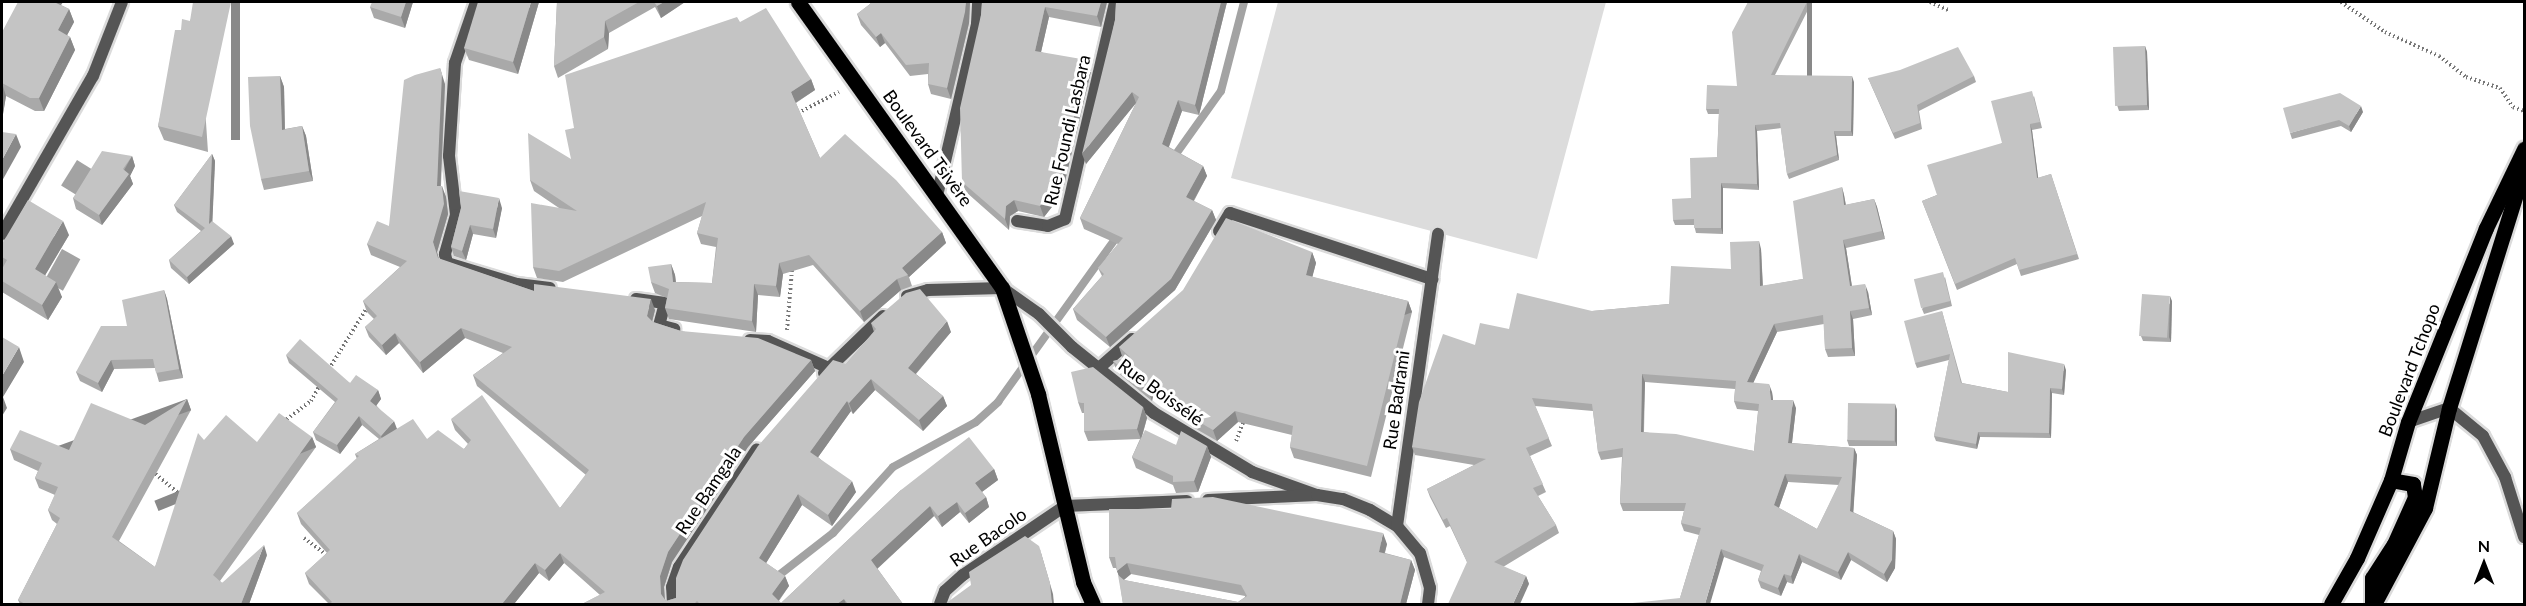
<!DOCTYPE html>
<meta charset="utf-8">
<style>
body{margin:0}
#map{position:relative;width:2526px;height:606px;overflow:hidden;background:#fff;font-family:Lato,sans-serif}
div>[style]{position:absolute}
.green>*{inset:0;background:#dcdcdc}
.water>*{inset:0;background:#a3a3a3;transform-origin:0 0}
.stream>*{height:8px;margin:-4px;padding:0 4px;transform-origin:4px;border-radius:4px;background:#a3a3a3}
.path>*{height:4px;margin-top:-2px;transform-origin:0;background:repeating-linear-gradient(90deg,#777 0 1.5px,transparent 0 4.5px)}
.roads{filter:drop-shadow(2px 0 #dbdbdb) drop-shadow(-2px 0 #dbdbdb) drop-shadow(0 2px #dbdbdb) drop-shadow(0 -2px #dbdbdb)}
.service>*{height:12px;margin:-6px;padding:0 6px;transform-origin:6px;border-radius:6px;background:#555}
.minor>*{height:12px;margin:-6px;padding:0 6px;transform-origin:6px;border-radius:6px;background:#555}
.primary>*{height:15px;margin:-7.5px;padding:0 7.5px;transform-origin:7.5px;border-radius:7.5px;background:#000}
.wall>*{inset:0;background:#a9a9a9}
.shaded-wall>*{inset:0;background:#898989;transform-origin:0 0}
.building>*{inset:0;background:#c4c4c4;transform-origin:0 0}
span{translate:-50% -50%;white-space:nowrap;text-align:center;line-height:1.15;-webkit-text-stroke:6px #fff;paint-order:stroke}
.street-label{font-size:18px;color:#000}
.frame{position:absolute;inset:0;border:3px solid #000;pointer-events:none}
.north{position:absolute;left:2454px;top:534px;width:60px;height:60px;-webkit-text-stroke:4px #fff;paint-order:stroke;rotate:0deg;font-size:16px;font-weight:700;line-height:24px;text-align:center;color:#000}
.north::after{content:'';display:block;margin:auto;width:21px;height:27px;background:#000;clip-path:polygon(50% 0,100% 100%,50% 72%,0 100%)}
</style>
<div id="map">
<div class="green">
<i style="clip-path:polygon(1278px 2px,1606px 2px,1537px 259px,1231px 178px)"></i>
</div>
<div class="water">
<i style="left:77px;top:160px;width:19px;height:30px;rotate:32deg"></i>
<i style="left:62px;top:249px;width:21px;height:36px;rotate:29deg"></i>
</div>
<div class="stream">
<i style="left:1171px;top:161px;width:86px;rotate:-54.5deg"></i>
<i style="left:1221px;top:91px;width:92px;rotate:-75.5deg"></i>
<i style="left:774px;top:579px;width:75px;rotate:-37.9deg"></i>
<i style="left:833px;top:533px;width:89px;rotate:-47.7deg"></i>
<i style="left:893px;top:467px;width:94px;rotate:-28.5deg"></i>
<i style="left:976px;top:422px;width:30px;rotate:-42deg"></i>
<i style="left:998px;top:402px;width:206px;rotate:-54.3deg"></i>
</div>
<div class="path">
<i style="left:1930px;top:2px;width:22px;rotate:24deg"></i>
<i style="left:2341px;top:2px;width:53px;rotate:34.3deg"></i>
<i style="left:2385px;top:32px;width:59px;rotate:24deg"></i>
<i style="left:2439px;top:56px;width:34px;rotate:38deg"></i>
<i style="left:2466px;top:77px;width:36px;rotate:18deg"></i>
<i style="left:2500px;top:88px;width:23px;rotate:56deg"></i>
<i style="left:2513px;top:107px;width:12px;rotate:20deg"></i>
<i style="left:798px;top:113px;width:46px;rotate:-27.1deg"></i>
<i style="left:787px;top:330px;width:61px;rotate:-85.3deg"></i>
<i style="left:329px;top:369px;width:74px;rotate:-58.2deg"></i>
<i style="left:283px;top:422px;width:35px;rotate:-37deg"></i>
<i style="left:311px;top:401px;width:18px;rotate:-61deg"></i>
<i style="left:1236px;top:441px;width:22px;rotate:-69deg"></i>
<i style="left:152px;top:471px;width:33px;rotate:40deg"></i>
<i style="left:177px;top:492px;width:8px;rotate:-7deg"></i>
<i style="left:304px;top:538px;width:31px;rotate:37deg"></i>
</div>
<div class="roads">
<div class="service">
<i style="left:665px;top:303px;width:23px;rotate:105deg"></i>
<i style="left:659px;top:325px;width:16px;rotate:15deg"></i>
<i style="left:750px;top:340px;width:18px;rotate:3deg"></i>
<i style="left:768px;top:341px;width:67px;rotate:23.9deg"></i>
<i style="left:2408px;top:422px;width:43px;rotate:-18.9deg"></i>
<i style="left:2449px;top:408px;width:44px;rotate:39.5deg"></i>
<i style="left:2483px;top:436px;width:47px;rotate:61.8deg"></i>
<i style="left:2505px;top:477px;width:63px;rotate:72.4deg"></i>
</div>
<div class="minor">
<i style="left:476px;top:2px;width:65px;rotate:109deg"></i>
<i style="left:455px;top:63px;width:93px;rotate:93.7deg"></i>
<i style="left:449px;top:156px;width:59px;rotate:83.2deg"></i>
<i style="left:456px;top:215px;width:41px;rotate:105.8deg"></i>
<i style="left:445px;top:254px;width:9px;rotate:77deg"></i>
<i style="left:447px;top:263px;width:73px;rotate:16.7deg"></i>
<i style="left:517px;top:284px;width:33px;rotate:7deg"></i>
<i style="left:937px;top:196px;width:177px;rotate:-76.9deg"></i>
<i style="left:977px;top:24px;width:22px;rotate:-87deg"></i>
<i style="left:1017px;top:221px;width:31px;rotate:9deg"></i>
<i style="left:1048px;top:226px;width:18px;rotate:-22deg"></i>
<i style="left:1065px;top:219px;width:223px;rotate:-77deg"></i>
<i style="left:1219px;top:231px;width:21px;rotate:-59deg"></i>
<i style="left:1230px;top:213px;width:213px;rotate:18.1deg"></i>
<i style="left:2px;top:234px;width:182px;rotate:-60.1deg"></i>
<i style="left:93px;top:76px;width:79px;rotate:-68.6deg"></i>
<i style="left:907px;top:296px;width:22px;rotate:-16deg"></i>
<i style="left:928px;top:290px;width:74px;rotate:-1.5deg"></i>
<i style="left:1002px;top:288px;width:45px;rotate:35.1deg"></i>
<i style="left:1039px;top:314px;width:47px;rotate:45deg"></i>
<i style="left:1072px;top:347px;width:105px;rotate:38.8deg"></i>
<i style="left:1154px;top:413px;width:114px;rotate:31deg"></i>
<i style="left:1252px;top:472px;width:69px;rotate:19.5deg"></i>
<i style="left:636px;top:299px;width:29px;rotate:8deg"></i>
<i style="left:1099px;top:368px;width:44px;rotate:-41.3deg"></i>
<i style="left:824px;top:373px;width:82px;rotate:-44deg"></i>
<i style="left:1208px;top:500px;width:109px;rotate:-2.6deg"></i>
<i style="left:1317px;top:495px;width:26px;rotate:9deg"></i>
<i style="left:1343px;top:499px;width:29px;rotate:22deg"></i>
<i style="left:1370px;top:510px;width:31px;rotate:31deg"></i>
<i style="left:1397px;top:526px;width:35px;rotate:50deg"></i>
<i style="left:1420px;top:553px;width:36px;rotate:74deg"></i>
<i style="left:1430px;top:588px;width:16px;rotate:97deg"></i>
<i style="left:1397px;top:526px;width:295px;rotate:-82deg"></i>
<i style="left:673px;top:604px;width:17px;rotate:-93deg"></i>
<i style="left:672px;top:587px;width:21px;rotate:-71deg"></i>
<i style="left:679px;top:567px;width:141px;rotate:-56.5deg"></i>
<i style="left:940px;top:604px;width:14px;rotate:-69deg"></i>
<i style="left:945px;top:591px;width:24px;rotate:-42deg"></i>
<i style="left:963px;top:575px;width:123px;rotate:-34.1deg"></i>
<i style="left:1065px;top:506px;width:122px;rotate:-2.3deg"></i>
</div>
<div class="primary">
<i style="left:798px;top:2px;width:351px;rotate:54.5deg"></i>
<i style="left:1002px;top:288px;width:112px;rotate:71.2deg"></i>
<i style="left:1038px;top:394px;width:193px;rotate:76.5deg"></i>
<i style="left:1083px;top:582px;width:24px;rotate:66deg"></i>
<i style="left:2331px;top:604px;width:53px;rotate:-60.5deg"></i>
<i style="left:2357px;top:558px;width:85px;rotate:-66.4deg"></i>
<i style="left:2391px;top:480px;width:60px;rotate:-73.7deg"></i>
<i style="left:2408px;top:422px;width:209px;rotate:-68.1deg"></i>
<i style="left:2486px;top:228px;width:88px;rotate:-64.3deg"></i>
<i style="left:2372px;top:604px;width:26px;rotate:-90deg"></i>
<i style="left:2372px;top:578px;width:40px;rotate:-57.1deg"></i>
<i style="left:2394px;top:544px;width:51px;rotate:-65.9deg"></i>
<i style="left:2415px;top:497px;width:13px;rotate:-99deg"></i>
<i style="left:2413px;top:484px;width:22px;rotate:-170deg"></i>
<i style="left:2374px;top:604px;width:109px;rotate:-62deg"></i>
<i style="left:2425px;top:508px;width:103px;rotate:-76.5deg"></i>
<i style="left:2449px;top:408px;width:251px;rotate:-72.6deg"></i>
</div>
</div>
<div class="wall">
<i style="clip-path:polygon(413px 2px,405px 28px,374px 18px,370px 7px)"></i>
<i style="clip-path:polygon(539px 2px,518px 74px,469px 60px,464px 48px)"></i>
<i style="clip-path:polygon(557px 2px,685px 2px,661px 18px,655px 7px,609px 33px,608px 49px,558px 78px,554px 66px)"></i>
<i style="clip-path:polygon(870px 2px,970px 2px,969px 23px,951px 99px,931px 94px,928px 84px,928px 74px,910px 76px,885px 43px,880px 47px,861px 25px,857px 14px,870px 4px)"></i>
<i style="clip-path:polygon(982px 2px,1107px 2px,1101px 27px,1049px 17px,1041px 52px,1091px 71px,1062px 194px,1044px 217px,1018px 211px,1010px 216px,1009px 230px,966px 192px,962px 182px,981px 15px)"></i>
<i style="clip-path:polygon(1116px 2px,1227px 2px,1199px 115px,1182px 111px,1169px 147px,1203px 166px,1207px 176px,1194px 201px,1212px 210px,1216px 220px,1175px 290px,1110px 347px,1077px 320px,1073px 309px,1102px 276px,1098px 268px,1118px 244px,1084px 229px,1080px 218px,1136px 103px,1086px 164px,1115px 20px)"></i>
<i style="clip-path:polygon(1748px 2px,1812px 2px,1775px 75px,1854px 82px,1853px 136px,1836px 136px,1839px 160px,1789px 179px,1787px 174px,1781px 128px,1757px 131px,1759px 190px,1723px 188px,1723px 234px,1696px 233px,1694px 225px,1675px 225px,1673px 220px,1691px 198px,1717px 157px,1719px 114px,1708px 114px,1706px 109px,1737px 86px)"></i>
<i style="clip-path:polygon(198px 3px,208px 152px,164px 140px,158px 126px,181px 30px,190px 21px)"></i>
<i style="clip-path:polygon(61px 5px,69px 9px,74px 22px,67px 35px,70px 37px,75px 50px,44px 111px,35px 111px,6px 96px,2px 120px,2px 32px)"></i>
<i style="clip-path:polygon(740px 22px,811px 79px,815px 90px,796px 103px,820px 158px,942px 232px,946px 243px,909px 277px,912px 286px,901px 290px,864px 322px,813px 265px,783px 274px,780px 297px,758px 295px,756px 332px,669px 319px,665px 308px,667px 298px,655px 293px,651px 282px,671px 264px,675px 275px,676px 282px,712px 283px,716px 247px,701px 244px,697px 233px,702px 216px,563px 282px,537px 278px,533px 267px,559px 208px,534px 191px,530px 180px,571px 159px,574px 128px)"></i>
<i style="clip-path:polygon(2145px 46px,2147px 52px,2149px 110px,2119px 111px,2117px 105px)"></i>
<i style="clip-path:polygon(280px 76px,284px 87px,285px 129px,302px 126px,306px 136px,313px 181px,264px 190px,261px 179px)"></i>
<i style="clip-path:polygon(1974px 76px,1976px 82px,1919px 111px,1922px 129px,1895px 139px,1868px 78px)"></i>
<i style="clip-path:polygon(445px 84px,441px 186px,446px 197px,448px 214px,437px 252px,439px 259px,534px 291px,655px 310px,652px 321px,653px 322px,681px 331px,811px 360px,815px 371px,748px 447px,672px 562px,664px 587px,665px 599px,666px 601px,676px 598px,846px 364px,874px 332px,871px 323px,951px 332px,916px 374px,943px 396px,947px 406px,923px 431px,875px 390px,853px 414px,851px 411px,818px 457px,856px 492px,832px 526px,802px 505px,766px 563px,785px 576px,789px 586px,779px 601px,781px 603px,901px 490px,994px 469px,998px 480px,982px 492px,986px 497px,989px 507px,969px 523px,960px 512px,942px 527px,934px 516px,877px 568px,903px 604px,582px 604px,600px 595px,564px 563px,549px 581px,539px 573px,514px 604px,329px 604px,309px 584px,305px 573px,327px 553px,301px 524px,297px 513px,357px 459px,355px 454px,379px 439px,362px 425px,340px 454px,316px 440px,313px 432px,335px 402px,289px 363px,286px 355px,350px 383px,378px 390px,381px 399px,376px 405px,397px 429px,427px 439px,464px 449px,468px 444px,455px 430px,451px 419px,560px 508px,586px 475px,477px 386px,473px 375px,503px 353px,465px 338px,423px 373px,399px 343px,386px 355px,369px 337px,365px 327px,374px 319px,367px 312px,363px 301px,400px 267px,371px 255px,367px 244px,389px 226px)"></i>
<i style="clip-path:polygon(2034px 96px,2042px 128px,2032px 130px,2038px 178px,2051px 174px,2079px 259px,2021px 276px,2017px 264px,1957px 290px,1922px 201px,1937px 195px,2002px 143px)"></i>
<i style="clip-path:polygon(2363px 112px,2351px 132px,2341px 126px,2292px 139px,2290px 133px)"></i>
<i style="clip-path:polygon(212px 154px,215px 161px,212px 222px,234px 244px,189px 284px,171px 268px,169px 260px,201px 231px,177px 212px,174px 205px)"></i>
<i style="clip-path:polygon(132px 156px,135px 166px,130px 176px,133px 184px,102px 225px,76px 209px,73px 198px)"></i>
<i style="clip-path:polygon(evenodd,1842px 187px,1844px 195px,1846px 205px,1874px 199px,1877px 207px,1885px 239px,1846px 248px,1852px 286px,1868px 292px,1872px 315px,1853px 319px,1855px 356px,1828px 357px,1825px 349px,1824px 324px,1777px 332px,1753px 383px,1772px 392px,1773px 400px,1796px 408px,1792px 443px,1854px 448px,1857px 455px,1853px 512px,1893px 531px,1896px 539px,1895px 568px,1887px 582px,1851px 560px,1841px 580px,1802px 562px,1793px 584px,1787px 582px,1781px 596px,1761px 588px,1758px 580px,1761px 571px,1724px 557px,1680px 598px,1699px 535px,1684px 531px,1681px 523px,1684px 511px,1623px 511px,1620px 503px,1622px 457px,1601px 460px,1598px 452px,1593px 411px,1535px 406px,1552px 446px,1530px 456px,1546px 492px,1538px 496px,1556px 525px,1559px 533px,1503px 567px,1526px 576px,1529px 584px,1467px 562px,1450px 526px,1446px 528px,1430px 497px,1427px 489px,1474px 465px,1415px 455px,1412px 447px,1475px 345px,1509px 329px,1592px 311px,1669px 304px,1731px 269px,1761px 249px,1763px 286px,1803px 279px,1842px 187px,1645px 382px,1735px 389px,1734px 401px,1737px 409px,1758px 411px,1754px 451px,1644px 432px,1645px 382px,1842px 187px,1788px 482px,1839px 485px,1817px 529px,1779px 508px,1788px 482px)"></i>
<i style="clip-path:polygon(461px 208px,502px 208px,496px 238px,473px 234px,466px 260px,454px 256px,451px 247px)"></i>
<i style="clip-path:polygon(69px 235px,45px 275px,62px 297px,48px 320px,2px 292px,2px 244px)"></i>
<i style="clip-path:polygon(1312px 252px,1316px 263px,1312px 277px,1408px 301px,1412px 312px,1371px 477px,1294px 458px,1290px 447px,1292px 435px,1238px 422px,1217px 441px,1191px 426px,1188px 414px,1154px 392px,1152px 401px,1117px 372px,1113px 361px,1123px 359px,1119px 347px)"></i>
<i style="clip-path:polygon(1945px 277px,1952px 306px,1924px 314px,1922px 309px)"></i>
<i style="clip-path:polygon(164px 290px,167px 299px,183px 378px,159px 382px,155px 368px,114px 369px,102px 392px,80px 381px,76px 372px,127px 326px)"></i>
<i style="clip-path:polygon(2172px 301px,2171px 342px,2143px 341px,2141px 336px)"></i>
<i style="clip-path:polygon(1942px 311px,1962px 383px,2008px 392px,2066px 370px,2064px 395px,2052px 393px,2051px 438px,1980px 437px,1977px 449px,1936px 441px,1934px 436px,1949px 360px,1917px 368px,1915px 363px)"></i>
<i style="clip-path:polygon(187px 399px,191px 410px,119px 541px,155px 567px,204px 440px,257px 442px,312px 437px,316px 447px,220px 581px,222px 583px,267px 555px,249px 604px,20px 604px,18px 600px,57px 524px,52px 520px,48px 510px,55px 495px,39px 488px,35px 478px,38px 471px,14px 460px,10px 449px,69px 450px,145px 425px)"></i>
<i style="clip-path:polygon(1078px 402px,1143px 407px,1147px 418px,1142px 437px,1176px 445px,1207px 446px,1211px 457px,1198px 492px,1176px 493px,1173px 485px,1136px 468px,1132px 457px,1140px 439px,1088px 441px,1084px 431px,1084px 413px,1082px 413px)"></i>
<i style="clip-path:polygon(1895px 404px,1897px 410px,1897px 446px,1849px 446px,1847px 440px)"></i>
<i style="clip-path:polygon(evenodd,1171px 509px,1387px 544px,1385px 553px,1411px 560px,1415px 570px,1406px 604px,1123px 604px,1119px 576px,1116px 568px,1113px 568px,1109px 557px,1171px 509px,1131px 574px,1245px 596px,1245px 597px,1238px 602px,1124px 580px,1131px 574px)"></i>
</div>
<div class="shaded-wall">
<i style="clip-path:polygon(52px 2px,63px 2px,56px 13px)"></i>
<i style="left:231px;top:2px;width:9px;height:138px"></i>
<i style="clip-path:polygon(406px 2px,413px 2px,405px 28px,401px 17px)"></i>
<i style="clip-path:polygon(531px 2px,539px 2px,518px 74px,513px 62px)"></i>
<i style="clip-path:polygon(664px 2px,685px 2px,661px 18px,657px 6px)"></i>
<i style="clip-path:polygon(966px 2px,970px 2px,969px 23px,951px 99px,947px 88px)"></i>
<i style="clip-path:polygon(1101px 2px,1107px 2px,1101px 27px,1097px 16px)"></i>
<i style="clip-path:polygon(1221px 2px,1227px 2px,1199px 115px,1195px 105px)"></i>
<i style="left:1807px;top:2px;width:5px;height:81px"></i>
<i style="clip-path:polygon(1045px 7px,1049px 17px,1039px 61px,1035px 51px)"></i>
<i style="clip-path:polygon(69px 9px,74px 22px,63px 43px,58px 30px)"></i>
<i style="clip-path:polygon(605px 21px,609px 33px,608px 49px,604px 37px)"></i>
<i style="clip-path:polygon(881px 33px,885px 43px,880px 47px,876px 37px)"></i>
<i style="clip-path:polygon(70px 37px,75px 50px,44px 111px,39px 98px)"></i>
<i style="clip-path:polygon(2145px 46px,2147px 52px,2149px 110px,2147px 105px)"></i>
<i style="clip-path:polygon(1087px 60px,1091px 71px,1062px 194px,1044px 217px,1040px 206px)"></i>
<i style="clip-path:polygon(440px 68px,445px 84px,440px 196px,437px 186px)"></i>
<i style="clip-path:polygon(280px 76px,284px 87px,285px 140px,282px 130px)"></i>
<i style="clip-path:polygon(1852px 76px,1854px 82px,1853px 136px,1851px 131px)"></i>
<i style="clip-path:polygon(811px 79px,815px 90px,795px 103px,791px 92px)"></i>
<i style="clip-path:polygon(2px 83px,6px 96px,2px 120px)"></i>
<i style="clip-path:polygon(1132px 92px,1136px 103px,1086px 164px,1082px 154px)"></i>
<i style="clip-path:polygon(1178px 100px,1182px 111px,1166px 154px,1162px 144px)"></i>
<i style="clip-path:polygon(2361px 106px,2363px 112px,2351px 132px,2349px 126px)"></i>
<i style="clip-path:polygon(2030px 124px,2032px 130px,2039px 184px,2037px 178px)"></i>
<i style="clip-path:polygon(1755px 125px,1757px 131px,1759px 190px,1757px 184px)"></i>
<i style="clip-path:polygon(302px 126px,306px 136px,313px 181px,309px 171px)"></i>
<i style="clip-path:polygon(1834px 131px,1836px 136px,1839px 160px,1837px 155px)"></i>
<i style="clip-path:polygon(16px 134px,21px 147px,2px 181px,2px 160px)"></i>
<i style="clip-path:polygon(212px 154px,215px 161px,212px 231px,209px 224px)"></i>
<i style="clip-path:polygon(132px 156px,135px 166px,130px 176px,133px 184px,102px 225px,99px 215px)"></i>
<i style="clip-path:polygon(1203px 166px,1207px 176px,1190px 207px,1186px 197px)"></i>
<i style="clip-path:polygon(1721px 183px,1723px 188px,1723px 234px,1721px 228px)"></i>
<i style="clip-path:polygon(442px 186px,446px 197px,448px 214px,437px 252px,441px 269px,433px 242px)"></i>
<i style="clip-path:polygon(1842px 187px,1844px 195px,1847px 213px,1844px 205px)"></i>
<i style="clip-path:polygon(499px 198px,502px 208px,496px 238px,493px 229px)"></i>
<i style="clip-path:polygon(1874px 199px,1877px 207px,1885px 239px,1882px 231px)"></i>
<i style="clip-path:polygon(1014px 200px,1018px 211px,1010px 216px,1009px 230px,1005px 219px,1006px 206px)"></i>
<i style="clip-path:polygon(1212px 210px,1216px 220px,1175px 290px,1110px 347px,1106px 337px)"></i>
<i style="clip-path:polygon(63px 221px,69px 235px,40px 284px,35px 269px)"></i>
<i style="clip-path:polygon(470px 225px,473px 234px,466px 260px,462px 251px)"></i>
<i style="clip-path:polygon(942px 232px,946px 243px,909px 277px,902px 268px)"></i>
<i style="clip-path:polygon(231px 236px,234px 244px,189px 284px,187px 277px)"></i>
<i style="clip-path:polygon(1843px 240px,1846px 248px,1853px 294px,1850px 286px)"></i>
<i style="clip-path:polygon(1759px 241px,1761px 249px,1763px 294px,1760px 286px)"></i>
<i style="clip-path:polygon(1312px 252px,1316px 263px,1310px 286px,1306px 275px)"></i>
<i style="clip-path:polygon(779px 263px,783px 274px,780px 297px,776px 286px)"></i>
<i style="clip-path:polygon(671px 264px,675px 275px,677px 293px,673px 282px)"></i>
<i style="clip-path:polygon(897px 279px,901px 290px,864px 322px,860px 311px)"></i>
<i style="clip-path:polygon(56px 282px,62px 297px,48px 320px,42px 305px)"></i>
<i style="clip-path:polygon(754px 284px,758px 295px,756px 332px,752px 321px)"></i>
<i style="clip-path:polygon(1865px 284px,1868px 292px,1872px 315px,1869px 308px)"></i>
<i style="clip-path:polygon(164px 290px,167px 299px,183px 378px,179px 369px)"></i>
<i style="clip-path:polygon(2170px 296px,2172px 301px,2171px 342px,2169px 337px)"></i>
<i style="clip-path:polygon(651px 299px,655px 310px,651px 326px,647px 316px)"></i>
<i style="left:1408px;top:301px;width:12px;height:170px;rotate:70deg"></i>
<i style="clip-path:polygon(1850px 311px,1853px 319px,1855px 356px,1852px 348px)"></i>
<i style="clip-path:polygon(947px 321px,951px 332px,912px 378px,908px 368px)"></i>
<i style="clip-path:polygon(1774px 324px,1777px 332px,1750px 390px,1747px 382px)"></i>
<i style="clip-path:polygon(461px 328px,465px 338px,423px 373px,420px 362px)"></i>
<i style="clip-path:polygon(395px 333px,399px 343px,386px 355px,382px 345px)"></i>
<i style="clip-path:polygon(19px 347px,24px 362px,3px 397px,7px 408px,2px 416px,2px 376px)"></i>
<i style="clip-path:polygon(111px 360px,114px 369px,102px 392px,98px 383px)"></i>
<i style="clip-path:polygon(811px 360px,815px 371px,748px 447px,672px 562px,664px 587px,665px 604px,661px 594px,660px 576px,668px 552px,744px 437px)"></i>
<i style="clip-path:polygon(2064px 364px,2066px 370px,2064px 395px,2062px 389px)"></i>
<i style="clip-path:polygon(1642px 374px,1645px 382px,1643px 440px,1641px 432px)"></i>
<i style="clip-path:polygon(871px 379px,875px 390px,853px 414px,849px 403px)"></i>
<i style="clip-path:polygon(1150px 382px,1154px 392px,1152px 401px,1148px 390px)"></i>
<i style="clip-path:polygon(1769px 384px,1772px 392px,1774px 407px,1771px 400px)"></i>
<i style="clip-path:polygon(2050px 388px,2052px 393px,2051px 438px,2049px 433px)"></i>
<i style="clip-path:polygon(378px 390px,381px 399px,374px 409px,370px 401px)"></i>
<i style="clip-path:polygon(943px 396px,947px 406px,923px 431px,919px 420px)"></i>
<i style="left:187px;top:399px;width:12px;height:157px;rotate:70deg"></i>
<i style="clip-path:polygon(1793px 400px,1796px 408px,1791px 451px,1788px 443px)"></i>
<i style="clip-path:polygon(847px 401px,851px 411px,814px 463px,810px 452px)"></i>
<i style="clip-path:polygon(1895px 404px,1897px 410px,1897px 446px,1895px 441px)"></i>
<i style="clip-path:polygon(1143px 407px,1147px 418px,1141px 439px,1137px 429px)"></i>
<i style="clip-path:polygon(1235px 411px,1238px 422px,1217px 441px,1213px 430px)"></i>
<i style="clip-path:polygon(359px 416px,362px 425px,340px 454px,337px 445px)"></i>
<i style="clip-path:polygon(394px 421px,397px 429px,384px 444px,381px 436px)"></i>
<i style="clip-path:polygon(1978px 432px,1980px 437px,1977px 449px,1976px 444px)"></i>
<i style="left:312px;top:437px;width:11px;height:170px;rotate:68deg"></i>
<i style="clip-path:polygon(1207px 446px,1211px 457px,1198px 492px,1194px 481px)"></i>
<i style="clip-path:polygon(1854px 448px,1857px 455px,1853px 518px,1850px 511px)"></i>
<i style="clip-path:polygon(994px 469px,998px 480px,979px 494px,975px 483px)"></i>
<i style="clip-path:polygon(1785px 474px,1788px 482px,1777px 513px,1774px 505px)"></i>
<i style="clip-path:polygon(852px 481px,856px 492px,832px 526px,828px 515px)"></i>
<i style="clip-path:polygon(798px 494px,802px 505px,763px 568px,759px 558px)"></i>
<i style="clip-path:polygon(986px 497px,989px 507px,969px 523px,965px 513px)"></i>
<i style="clip-path:polygon(957px 502px,960px 512px,942px 527px,938px 516px)"></i>
<i style="clip-path:polygon(930px 506px,934px 516px,875px 571px,871px 560px)"></i>
<i style="clip-path:polygon(1893px 531px,1896px 539px,1895px 568px,1887px 582px,1884px 574px)"></i>
<i style="clip-path:polygon(1383px 533px,1387px 544px,1382px 562px,1379px 552px)"></i>
<i style="clip-path:polygon(264px 545px,267px 555px,249px 604px,241px 604px)"></i>
<i style="clip-path:polygon(1039px 546px,1053px 594px,1054px 604px,1052px 604px)"></i>
<i style="clip-path:polygon(1721px 549px,1724px 557px,1710px 604px,1705px 604px)"></i>
<i style="clip-path:polygon(1848px 552px,1851px 560px,1841px 580px,1838px 572px)"></i>
<i style="clip-path:polygon(560px 553px,564px 563px,549px 581px,545px 570px)"></i>
<i style="clip-path:polygon(1799px 554px,1802px 562px,1793px 584px,1791px 576px)"></i>
<i style="clip-path:polygon(1411px 560px,1415px 570px,1406px 604px,1400px 604px)"></i>
<i style="clip-path:polygon(535px 563px,539px 573px,514px 604px,502px 604px)"></i>
<i style="clip-path:polygon(1127px 563px,1131px 574px,1121px 582px,1117px 571px)"></i>
<i style="clip-path:polygon(1784px 574px,1787px 582px,1781px 596px,1778px 588px)"></i>
<i style="clip-path:polygon(785px 576px,789px 586px,776px 604px,772px 594px)"></i>
<i style="clip-path:polygon(1526px 576px,1529px 584px,1520px 604px,1513px 604px)"></i>
<i style="clip-path:polygon(844px 599px,846px 604px,837px 604px)"></i>
</div>
<div class="building">
<i style="clip-path:polygon(18px 2px,54px 2px,69px 9px,58px 30px,70px 37px,39px 98px,30px 98px,2px 83px,2px 32px)"></i>
<i style="clip-path:polygon(193px 2px,198px 3px,198px 2px,231px 2px,202px 137px,158px 126px,175px 30px,181px 30px,182px 19px,190px 21px)"></i>
<i style="clip-path:polygon(372px 2px,406px 2px,401px 17px,370px 7px)"></i>
<i style="clip-path:polygon(478px 2px,531px 2px,513px 62px,464px 48px)"></i>
<i style="clip-path:polygon(557px 2px,639px 2px,605px 21px,604px 37px,554px 66px)"></i>
<i style="clip-path:polygon(654px 2px,664px 2px,657px 6px)"></i>
<i style="clip-path:polygon(870px 2px,966px 2px,965px 12px,947px 88px,928px 84px,929px 63px,906px 65px,881px 33px,876px 37px,857px 14px,870px 4px)"></i>
<i style="clip-path:polygon(982px 2px,1101px 2px,1097px 16px,1045px 7px,1035px 51px,1087px 60px,1059px 183px,1040px 206px,1014px 200px,1006px 206px,1005px 219px,962px 182px,960px 108px,981px 15px)"></i>
<i style="clip-path:polygon(1116px 2px,1221px 2px,1195px 105px,1178px 100px,1162px 144px,1203px 166px,1186px 197px,1212px 210px,1171px 279px,1106px 337px,1073px 309px,1104px 274px,1098px 268px,1123px 238px,1080px 218px,1139px 97px,1132px 92px,1082px 154px,1115px 20px)"></i>
<i style="clip-path:polygon(1748px 2px,1807px 2px,1771px 75px,1852px 76px,1851px 131px,1834px 131px,1837px 155px,1787px 174px,1780px 123px,1755px 125px,1757px 184px,1721px 183px,1721px 228px,1694px 228px,1694px 219px,1673px 220px,1672px 199px,1691px 198px,1690px 158px,1717px 157px,1719px 109px,1706px 109px,1707px 85px,1737px 86px,1732px 32px)"></i>
<i style="clip-path:polygon(766px 8px,811px 79px,791px 92px,820px 158px,845px 134px,896px 180px,942px 232px,902px 268px,908px 275px,897px 279px,860px 311px,809px 255px,779px 263px,776px 286px,754px 284px,752px 321px,665px 308px,669px 289px,651px 282px,648px 267px,671px 264px,673px 282px,712px 283px,718px 238px,697px 233px,706px 202px,559px 271px,533px 267px,531px 203px,577px 211px,530px 180px,528px 133px,571px 159px,565px 130px,574px 128px,565px 75px,737px 17px,740px 22px)"></i>
<i style="left:2145px;top:46px;width:59px;height:32px;rotate:88deg"></i>
<i style="clip-path:polygon(1958px 47px,1974px 76px,1917px 105px,1920px 123px,1893px 133px,1868px 78px,1900px 70px)"></i>
<i style="clip-path:polygon(440px 68px,442px 74px,437px 186px,442px 186px,444px 204px,433px 242px,438px 258px,534px 291px,534px 284px,651px 299px,647px 316px,653px 322px,681px 331px,758px 338px,811px 360px,744px 437px,668px 552px,660px 576px,661px 594px,666px 601px,676px 598px,676px 578px,683px 560px,758px 446px,833px 360px,846px 364px,876px 329px,871px 323px,906px 293px,920px 289px,947px 321px,908px 368px,943px 396px,919px 420px,871px 379px,849px 403px,847px 401px,810px 452px,852px 481px,828px 515px,798px 494px,759px 558px,785px 576px,772px 594px,781px 603px,901px 490px,969px 437px,994px 469px,975px 483px,986px 497px,965px 513px,957px 502px,938px 516px,930px 506px,871px 560px,903px 604px,848px 604px,844px 599px,837px 604px,700px 604px,697px 601px,694px 604px,582px 604px,605px 592px,560px 553px,545px 570px,535px 563px,502px 604px,329px 604px,332px 602px,305px 573px,330px 550px,297px 513px,359px 456px,355px 454px,413px 419px,427px 439px,438px 430px,464px 449px,471px 440px,451px 419px,482px 395px,560px 508px,589px 470px,473px 375px,512px 347px,461px 328px,420px 362px,395px 333px,382px 345px,365px 327px,377px 316px,363px 301px,407px 261px,367px 244px,377px 221px,389px 226px,404px 80px,415px 75px)"></i>
<i style="clip-path:polygon(280px 76px,282px 130px,302px 126px,309px 171px,261px 179px,250px 126px,248px 77px)"></i>
<i style="clip-path:polygon(2032px 91px,2040px 122px,2030px 124px,2037px 178px,2051px 174px,2077px 254px,2019px 270px,2015px 258px,1955px 284px,1922px 201px,1937px 195px,1927px 165px,2002px 143px,1991px 101px)"></i>
<i style="clip-path:polygon(2340px 93px,2361px 106px,2349px 126px,2339px 120px,2290px 133px,2283px 108px)"></i>
<i style="clip-path:polygon(2px 132px,16px 134px,2px 160px)"></i>
<i style="clip-path:polygon(102px 151px,132px 156px,123px 169px,129px 174px,99px 215px,73px 198px)"></i>
<i style="clip-path:polygon(212px 154px,209px 224px,212px 221px,231px 236px,187px 277px,169px 260px,205px 228px,174px 205px)"></i>
<i style="clip-path:polygon(evenodd,1842px 187px,1844px 205px,1874px 199px,1882px 231px,1843px 240px,1850px 286px,1865px 284px,1869px 308px,1850px 311px,1852px 348px,1825px 349px,1823px 315px,1774px 324px,1747px 382px,1769px 384px,1771px 400px,1793px 400px,1788px 443px,1854px 448px,1850px 511px,1893px 531px,1892px 560px,1884px 574px,1848px 552px,1838px 572px,1799px 554px,1791px 576px,1784px 574px,1778px 588px,1758px 580px,1764px 565px,1721px 549px,1705px 604px,1623px 604px,1680px 598px,1701px 528px,1681px 523px,1686px 503px,1620px 503px,1623px 448px,1598px 452px,1592px 404px,1532px 398px,1549px 438px,1526px 448px,1543px 484px,1533px 488px,1556px 525px,1494px 562px,1526px 576px,1513px 604px,1448px 604px,1467px 562px,1447px 518px,1443px 520px,1427px 489px,1486px 459px,1412px 447px,1419px 402px,1443px 334px,1475px 345px,1480px 323px,1509px 329px,1517px 293px,1592px 311px,1669px 304px,1671px 266px,1731px 269px,1730px 242px,1759px 241px,1760px 286px,1803px 279px,1793px 201px,1842px 187px,1642px 374px,1736px 381px,1734px 401px,1759px 404px,1754px 451px,1676px 434px,1641px 432px,1642px 374px,1842px 187px,1785px 474px,1842px 477px,1817px 529px,1774px 505px,1785px 474px)"></i>
<i style="clip-path:polygon(459px 191px,499px 198px,493px 229px,470px 225px,462px 251px,451px 247px,461px 208px)"></i>
<i style="clip-path:polygon(28px 200px,63px 221px,35px 269px,56px 282px,42px 305px,2px 281px,2px 269px,7px 260px,2px 257px,2px 244px)"></i>
<i style="clip-path:polygon(1226px 218px,1312px 252px,1306px 275px,1408px 301px,1367px 466px,1290px 447px,1293px 426px,1235px 411px,1213px 430px,1187px 415px,1190px 407px,1150px 382px,1148px 390px,1113px 361px,1130px 357px,1119px 347px,1183px 290px)"></i>
<i style="left:1943px;top:272px;width:30px;height:30px;rotate:76deg"></i>
<i style="clip-path:polygon(164px 290px,179px 369px,156px 373px,153px 359px,111px 360px,98px 383px,76px 372px,101px 326px,127px 326px,122px 300px)"></i>
<i style="left:2142px;top:294px;width:28px;height:42px;rotate:4deg"></i>
<i style="clip-path:polygon(1942px 311px,1961px 383px,2008px 392px,2008px 352px,2064px 364px,2062px 389px,2050px 388px,2049px 433px,1978px 432px,1976px 444px,1934px 436px,1950px 354px,1915px 363px,1904px 321px)"></i>
<i style="clip-path:polygon(2px 337px,19px 347px,2px 376px)"></i>
<i style="clip-path:polygon(300px 339px,350px 383px,356px 375px,378px 390px,370px 401px,394px 421px,381px 436px,359px 416px,337px 445px,313px 432px,338px 399px,286px 355px)"></i>
<i style="clip-path:polygon(1093px 367px,1143px 407px,1137px 429px,1084px 431px,1084px 403px,1078px 402px,1071px 372px)"></i>
<i style="clip-path:polygon(187px 399px,112px 537px,155px 567px,198px 433px,204px 440px,226px 415px,257px 442px,279px 413px,312px 437px,213px 575px,222px 583px,264px 545px,241px 604px,25px 604px,18px 600px,60px 518px,48px 510px,58px 487px,35px 478px,42px 463px,10px 449px,20px 430px,69px 450px,91px 403px,145px 425px)"></i>
<i style="left:1848px;top:403px;width:47px;height:37px;rotate:1deg"></i>
<i style="clip-path:polygon(1145px 430px,1176px 445px,1181px 431px,1207px 446px,1194px 481px,1173px 482px,1173px 476px,1132px 457px)"></i>
<i style="clip-path:polygon(1213px 497px,1383px 533px,1379px 552px,1411px 560px,1400px 604px,1123px 604px,1118px 575px,1124px 580px,1238px 602px,1247px 596px,1241px 585px,1127px 563px,1117px 571px,1115px 557px,1109px 557px,1109px 509px,1171px 509px,1172px 499px)"></i>
<i style="clip-path:polygon(1025px 536px,1039px 546px,1050px 583px,1052px 604px,945px 604px,971px 585px,969px 572px)"></i>
</div>
<div class="street-label">
<span style="left:1067px;top:130px;rotate:-77deg">Rue Foundi Lasbara</span>
<span style="left:928px;top:148px;rotate:54deg">Boulevard Tsivère</span>
<span style="left:2409px;top:370px;rotate:-69deg">Boulevard Tchopo</span>
<span style="left:1161px;top:392px;rotate:36deg">Rue Boissélé</span>
<span style="left:1396px;top:400px;rotate:-82deg">Rue Badrami</span>
<span style="left:708px;top:490px;rotate:-56deg">Rue Bamgala</span>
<span style="left:988px;top:537px;rotate:-35deg">Rue Bacolo</span>
</div>
<div class="frame"></div>
<div class="north">N</div>
</div>
